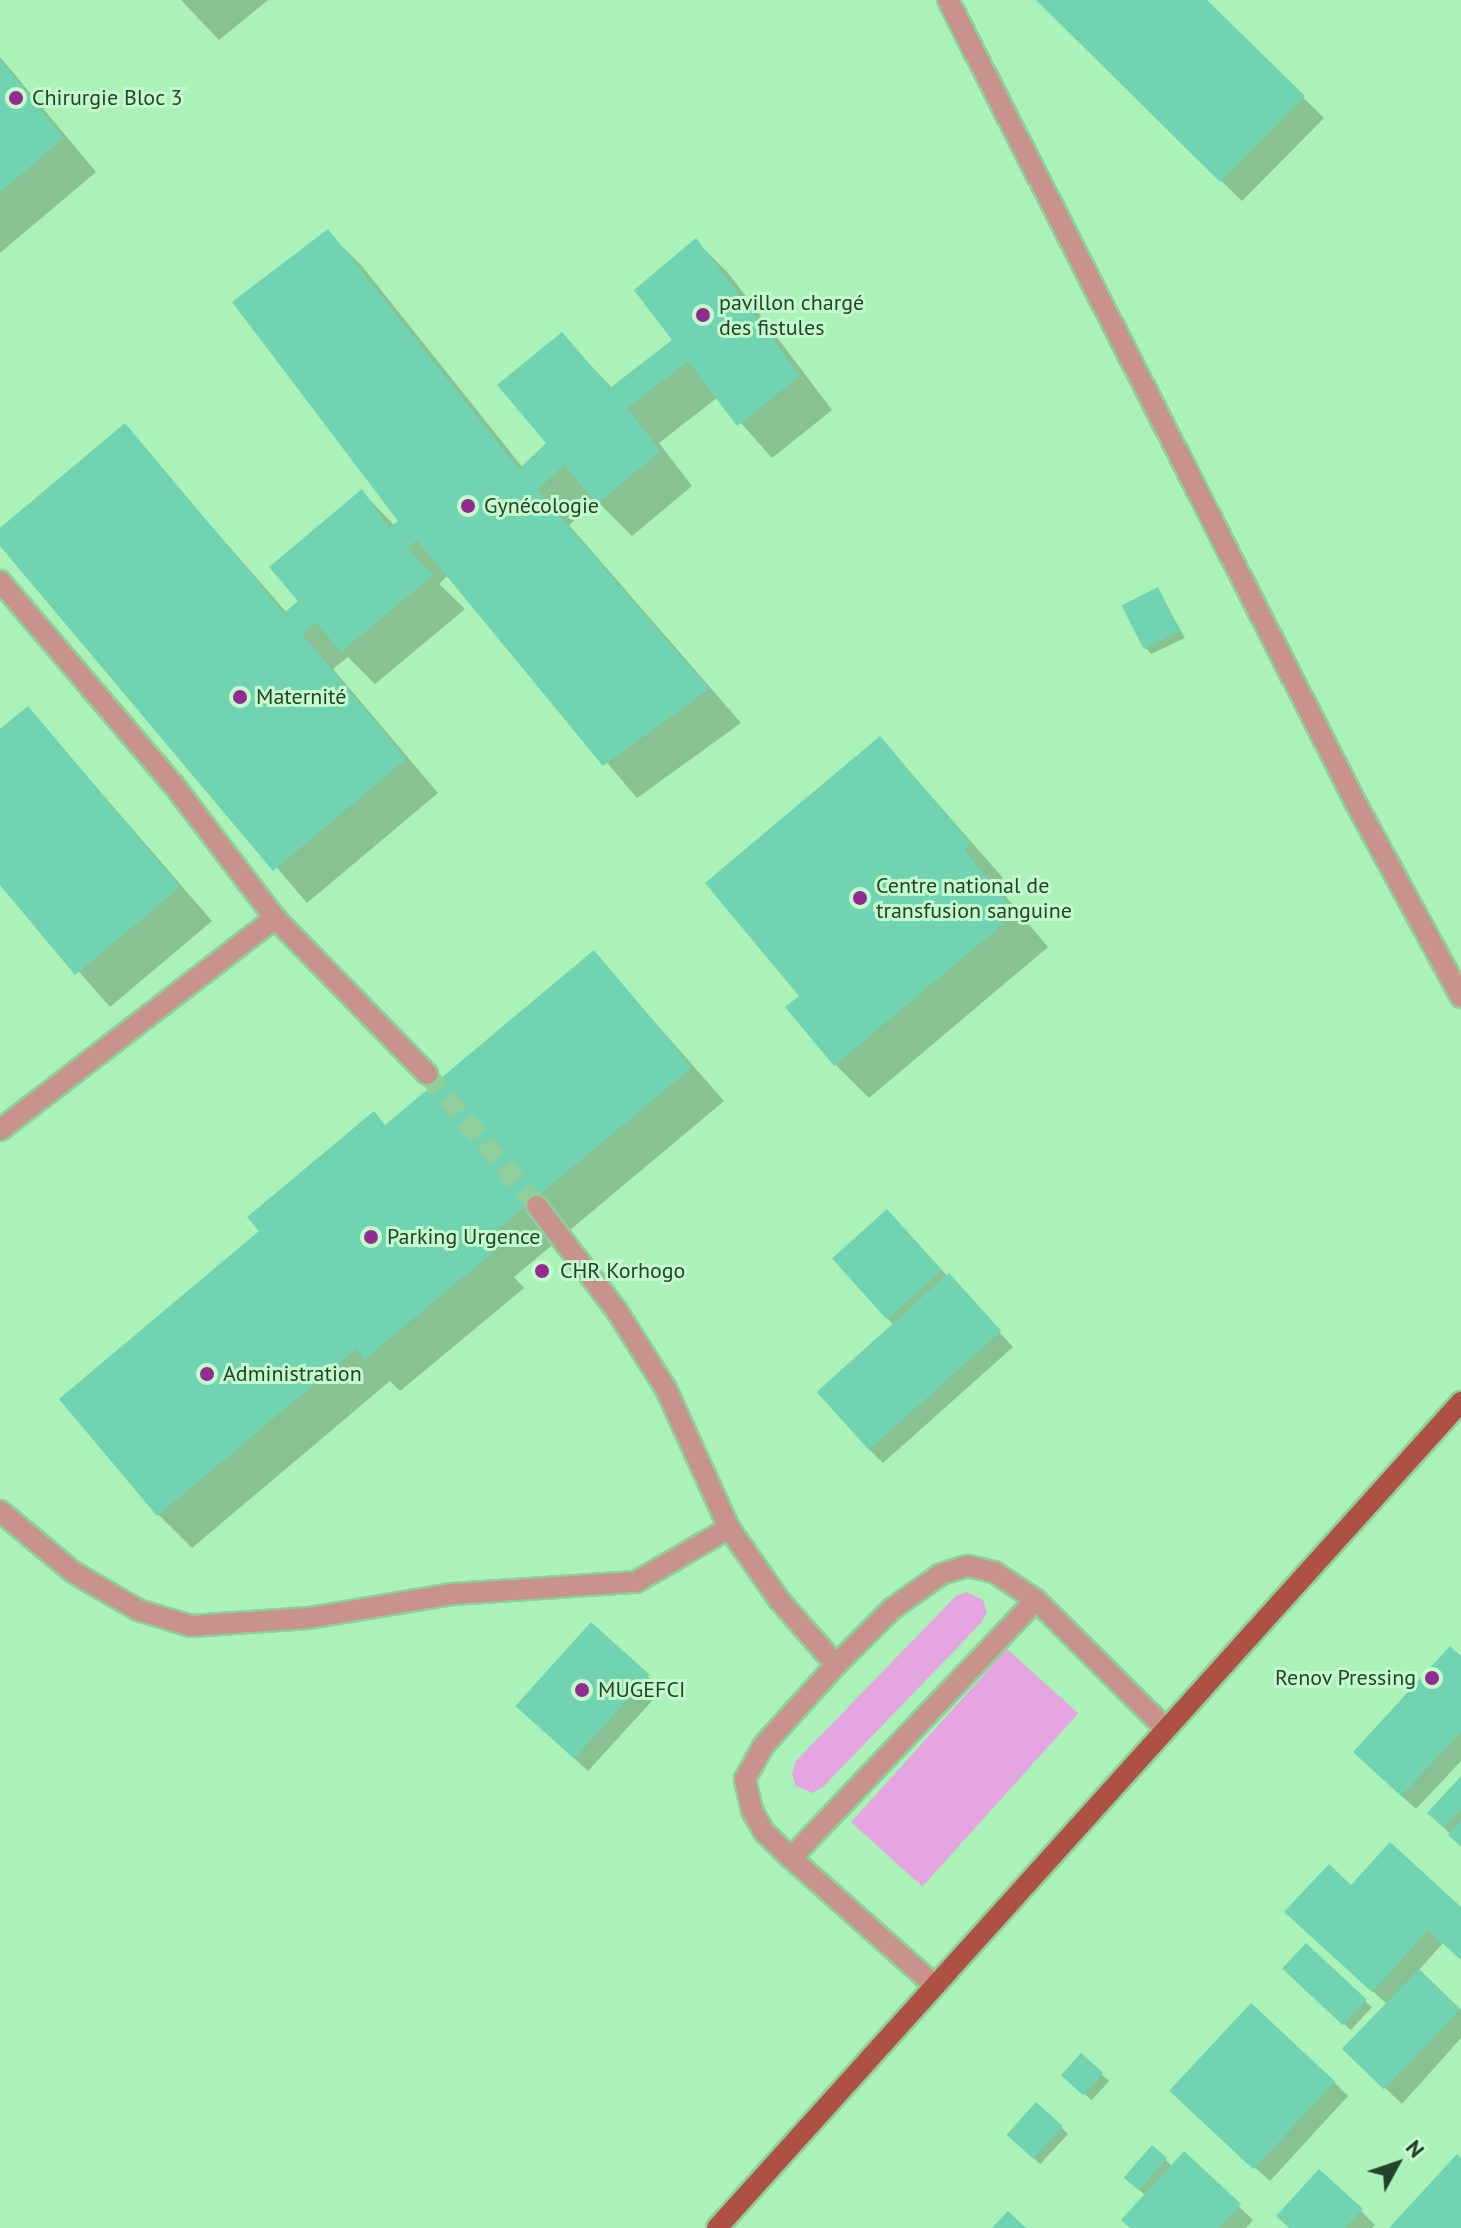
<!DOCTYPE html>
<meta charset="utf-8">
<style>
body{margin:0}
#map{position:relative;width:1461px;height:2228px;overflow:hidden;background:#aaf2b7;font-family:"PT Sans",sans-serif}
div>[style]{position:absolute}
.green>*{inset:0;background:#e5a5e0;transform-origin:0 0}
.shadow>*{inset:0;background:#0003;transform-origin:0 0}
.building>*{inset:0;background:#70d4b2;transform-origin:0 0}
.minor-tunnel>*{height:20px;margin-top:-10px;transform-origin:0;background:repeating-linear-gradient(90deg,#8fcf9b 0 20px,transparent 0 30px)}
.roads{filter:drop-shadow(2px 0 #8fcf9b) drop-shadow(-2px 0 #8fcf9b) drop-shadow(0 2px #8fcf9b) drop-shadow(0 -2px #8fcf9b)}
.minor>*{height:20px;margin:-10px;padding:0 10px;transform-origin:10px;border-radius:10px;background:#c8938b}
.major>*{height:20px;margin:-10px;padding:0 10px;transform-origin:10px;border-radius:10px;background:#ad5145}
.dots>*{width:22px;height:22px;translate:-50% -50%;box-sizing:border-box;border:4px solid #c3fbcc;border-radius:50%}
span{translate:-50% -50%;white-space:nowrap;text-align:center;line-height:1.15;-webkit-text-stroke:6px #c3fbcc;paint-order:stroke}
.poi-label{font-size:22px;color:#25422a}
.left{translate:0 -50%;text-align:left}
.right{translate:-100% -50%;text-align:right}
.north{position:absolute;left:1357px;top:2124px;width:80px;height:80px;-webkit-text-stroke:6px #c3fbcc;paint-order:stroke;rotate:50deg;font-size:22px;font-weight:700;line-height:32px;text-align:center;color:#25422a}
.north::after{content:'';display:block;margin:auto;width:28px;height:36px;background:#25422a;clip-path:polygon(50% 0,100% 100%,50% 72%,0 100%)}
</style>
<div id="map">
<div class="green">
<i style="clip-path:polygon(967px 1592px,983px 1600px,987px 1612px,981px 1623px,823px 1787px,812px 1793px,796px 1786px,792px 1774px,796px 1761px,956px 1596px)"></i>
<i style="left:1007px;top:1649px;width:96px;height:233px;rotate:42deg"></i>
</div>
<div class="shadow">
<i style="clip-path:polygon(181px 0,268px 0,219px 40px)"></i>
<i style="clip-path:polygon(1038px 0,1204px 0,1324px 118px,1242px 201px)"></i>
<i style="clip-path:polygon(0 57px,96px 172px,0 253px)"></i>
<i style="clip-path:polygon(327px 232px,361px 265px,523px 468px,549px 443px,562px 335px,612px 388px,675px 340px,696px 241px,729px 274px,832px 410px,772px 458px,718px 397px,659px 443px,692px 486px,632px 536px,596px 500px,569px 525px,741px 723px,637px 798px,448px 575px,439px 584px,465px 609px,375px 684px,348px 657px,333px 669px,438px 793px,307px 903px,0 543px,0 530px,124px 426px,287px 613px,301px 602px,362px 492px,395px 526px,401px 521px)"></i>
<i style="clip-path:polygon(1158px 590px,1185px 638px,1151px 654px,1145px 647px)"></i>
<i style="clip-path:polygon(28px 708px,212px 921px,110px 1007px,0 882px,0 732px)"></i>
<i style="clip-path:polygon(880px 738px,1003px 878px,995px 884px,1048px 947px,869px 1098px,835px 1064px,802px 996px)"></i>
<i style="clip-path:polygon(594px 953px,724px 1101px,514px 1277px,524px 1288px,400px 1391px,390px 1381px,192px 1548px,158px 1514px)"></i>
<i style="clip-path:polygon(901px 1226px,1013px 1347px,883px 1463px,869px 1449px,894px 1325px,887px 1318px)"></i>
<i style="clip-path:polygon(1461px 1659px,1461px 1761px,1416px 1809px,1369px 1766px)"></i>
<i style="clip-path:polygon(647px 1676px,662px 1690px,588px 1771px,532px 1719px)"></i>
<i style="clip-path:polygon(1461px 1779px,1461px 1845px,1430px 1813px)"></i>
<i style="clip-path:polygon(1351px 1887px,1461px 1909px,1461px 1959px,1443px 1943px,1418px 1971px,1461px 2010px,1461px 2038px,1402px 2104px,1361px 2065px,1388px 2005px,1301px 1926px)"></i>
<i style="left:1306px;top:1946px;width:90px;height:31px;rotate:43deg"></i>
<i style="left:1082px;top:2056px;width:37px;height:26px;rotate:43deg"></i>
<i style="clip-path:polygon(1334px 2082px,1348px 2096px,1270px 2181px,1186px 2105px)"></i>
<i style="left:1036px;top:2104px;width:44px;height:41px;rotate:43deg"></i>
<i style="clip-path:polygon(1152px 2147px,1173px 2167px,1184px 2154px,1253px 2220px,1246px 2228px,1132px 2228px,1146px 2196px,1125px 2177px)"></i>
<i style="clip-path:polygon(1361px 2211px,1375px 2225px,1372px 2228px,1290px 2228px)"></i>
</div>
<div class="building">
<i style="clip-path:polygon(1036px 0,1207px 0,1305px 96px,1220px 182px)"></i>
<i style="clip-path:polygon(0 59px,64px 138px,0 192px)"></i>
<i style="clip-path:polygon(328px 229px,519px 469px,546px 443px,497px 385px,562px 332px,610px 388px,672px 340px,634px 290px,696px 238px,800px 376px,737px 426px,688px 361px,627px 408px,660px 451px,597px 504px,564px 465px,537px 490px,709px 689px,603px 766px,417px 540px,407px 549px,433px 575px,341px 652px,316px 622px,302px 634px,406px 759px,273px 871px,0 546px,0 528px,125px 423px,284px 613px,298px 601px,269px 567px,362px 489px,389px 528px,398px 521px,232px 302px)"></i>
<i style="left:1158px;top:587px;width:49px;height:41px;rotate:63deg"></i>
<i style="clip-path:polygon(28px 706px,180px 887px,75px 975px,0 885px,0 729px)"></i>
<i style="clip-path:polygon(880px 736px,971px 844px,964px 850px,1016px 913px,834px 1066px,785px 1007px,799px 996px,705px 883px)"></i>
<i style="clip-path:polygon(594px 950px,692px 1067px,483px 1242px,492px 1253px,365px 1359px,356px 1349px,157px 1516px,59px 1399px,259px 1231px,247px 1217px,374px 1111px,385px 1125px)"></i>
<i style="left:887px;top:1209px;width:82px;height:74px;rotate:48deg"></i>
<i style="left:949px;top:1273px;width:78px;height:178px;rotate:48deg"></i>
<i style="left:591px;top:1622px;width:79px;height:113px;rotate:42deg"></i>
<i style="clip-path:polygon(1450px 1646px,1461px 1656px,1461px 1732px,1401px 1796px,1353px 1752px)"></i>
<i style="clip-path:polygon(1461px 1776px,1461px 1809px,1444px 1828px,1427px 1813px)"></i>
<i style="clip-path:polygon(1461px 1821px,1461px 1847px,1448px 1835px)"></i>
<i style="clip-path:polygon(1390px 1842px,1461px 1907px,1461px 1960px,1428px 1930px,1372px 1992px,1284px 1912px,1329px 1864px,1351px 1885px)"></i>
<i style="left:1306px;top:1943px;width:83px;height:35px;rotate:43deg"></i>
<i style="left:1419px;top:1969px;width:58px;height:111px;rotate:44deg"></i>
<i style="left:1251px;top:2003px;width:115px;height:120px;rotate:43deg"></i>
<i style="left:1081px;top:2053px;width:30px;height:30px;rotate:42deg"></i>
<i style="left:1036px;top:2102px;width:36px;height:44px;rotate:42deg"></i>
<i style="left:1152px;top:2145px;width:20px;height:43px;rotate:41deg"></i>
<i style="clip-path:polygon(1184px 2151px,1241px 2204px,1219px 2228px,1130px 2228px,1121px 2220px)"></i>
<i style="clip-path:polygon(1457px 2154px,1461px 2158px,1461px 2228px,1389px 2228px)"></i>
<i style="clip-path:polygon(1319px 2169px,1363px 2209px,1345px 2228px,1289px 2228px,1276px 2216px)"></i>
<i style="clip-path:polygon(1008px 2211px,1026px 2228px,992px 2228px)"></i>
</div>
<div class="minor-tunnel">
<i style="left:427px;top:1074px;width:172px;rotate:50.2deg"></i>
</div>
<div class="roads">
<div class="minor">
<i style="left:948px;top:0;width:907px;rotate:63.07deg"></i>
<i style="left:1359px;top:809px;width:214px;rotate:61.5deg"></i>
<i style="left:0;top:581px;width:267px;rotate:49.6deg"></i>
<i style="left:173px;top:784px;width:168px;rotate:52.7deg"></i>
<i style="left:275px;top:918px;width:218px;rotate:45.7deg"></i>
<i style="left:0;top:1130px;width:347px;rotate:-37.6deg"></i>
<i style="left:537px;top:1206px;width:132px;rotate:52.7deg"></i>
<i style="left:617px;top:1311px;width:92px;rotate:57.9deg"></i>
<i style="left:666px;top:1389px;width:153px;rotate:65.6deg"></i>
<i style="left:729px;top:1528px;width:89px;rotate:55.1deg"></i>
<i style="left:780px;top:1601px;width:85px;rotate:48.8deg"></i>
<i style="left:0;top:1511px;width:95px;rotate:39.9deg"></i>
<i style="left:73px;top:1572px;width:75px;rotate:30.3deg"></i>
<i style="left:138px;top:1610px;width:55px;rotate:16.8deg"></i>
<i style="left:191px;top:1626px;width:118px;rotate:-3.9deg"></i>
<i style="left:309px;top:1618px;width:146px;rotate:-9.5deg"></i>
<i style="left:453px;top:1594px;width:183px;rotate:-3.8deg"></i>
<i style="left:636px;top:1582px;width:108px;rotate:-30.1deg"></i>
<i style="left:791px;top:1858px;width:356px;rotate:-46.5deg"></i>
<i style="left:933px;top:1984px;width:190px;rotate:-138.4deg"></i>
<i style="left:791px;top:1858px;width:37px;rotate:-136deg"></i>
<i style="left:764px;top:1832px;width:25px;rotate:-119deg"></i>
<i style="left:752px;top:1810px;width:32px;rotate:-103deg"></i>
<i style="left:745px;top:1779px;width:38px;rotate:-61deg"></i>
<i style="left:763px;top:1746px;width:109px;rotate:-48deg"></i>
<i style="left:836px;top:1665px;width:79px;rotate:-45deg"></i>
<i style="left:892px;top:1609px;width:60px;rotate:-35.5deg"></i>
<i style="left:941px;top:1574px;width:28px;rotate:-17deg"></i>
<i style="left:968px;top:1566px;width:27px;rotate:13deg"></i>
<i style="left:994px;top:1572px;width:50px;rotate:33.7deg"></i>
<i style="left:1036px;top:1600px;width:183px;rotate:44.8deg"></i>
</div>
<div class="major">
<i style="left:717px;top:2228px;width:1112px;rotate:-47.99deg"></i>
</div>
</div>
<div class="dots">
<i style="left:16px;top:98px;background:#932b90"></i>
<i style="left:703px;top:315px;background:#932b90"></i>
<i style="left:468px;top:506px;background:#932b90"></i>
<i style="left:240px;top:697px;background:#932b90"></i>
<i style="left:860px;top:898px;background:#932b90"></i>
<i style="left:371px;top:1237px;background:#932b90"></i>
<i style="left:542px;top:1271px;background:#932b90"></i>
<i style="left:207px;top:1374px;background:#932b90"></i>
<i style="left:1432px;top:1678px;background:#932b90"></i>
<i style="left:582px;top:1690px;background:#932b90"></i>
</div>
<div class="poi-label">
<span class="left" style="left:32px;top:98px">Chirurgie Bloc 3</span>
<span class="left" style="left:719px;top:315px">pavillon chargé<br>des fistules</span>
<span class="left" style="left:484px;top:506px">Gynécologie</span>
<span class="left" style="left:256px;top:697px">Maternité</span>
<span class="left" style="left:876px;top:898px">Centre national de<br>transfusion sanguine</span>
<span class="left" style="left:387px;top:1237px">Parking Urgence</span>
<span class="left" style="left:560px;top:1271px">CHR Korhogo</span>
<span class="left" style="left:223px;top:1374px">Administration</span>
<span class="right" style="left:1416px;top:1678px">Renov Pressing</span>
<span class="left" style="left:598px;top:1690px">MUGEFCI</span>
</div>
<div class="north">N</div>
</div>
